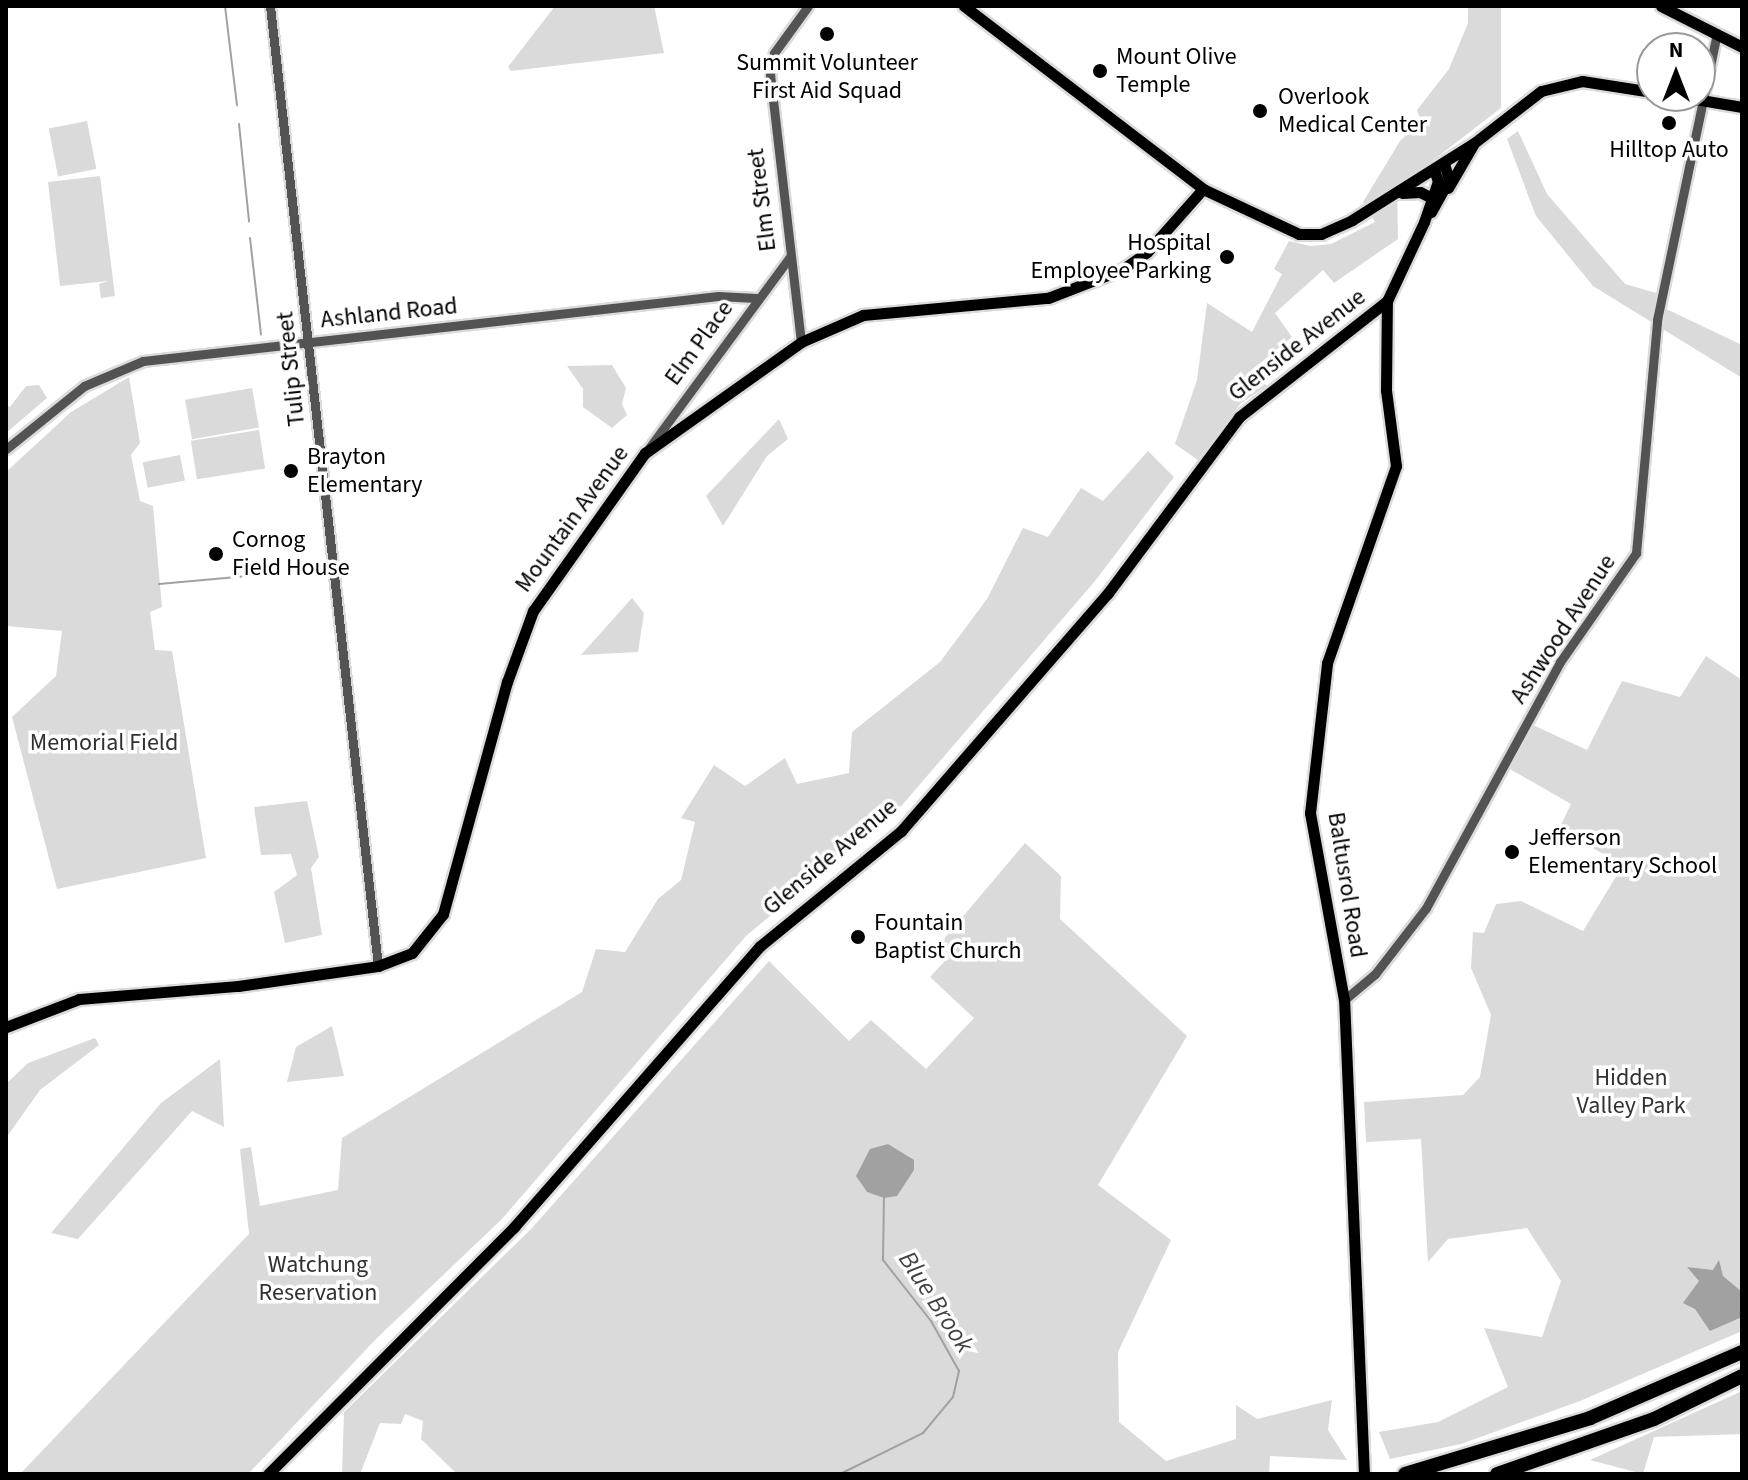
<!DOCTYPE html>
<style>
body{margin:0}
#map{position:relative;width:1748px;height:1480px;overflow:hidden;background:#fff;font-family:"Source Sans 3",sans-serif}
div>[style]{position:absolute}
.green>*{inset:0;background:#dadada;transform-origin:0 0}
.water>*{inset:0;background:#a1a1a1}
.stream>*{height:2px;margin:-1px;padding:0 1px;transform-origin:1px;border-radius:1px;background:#a1a1a1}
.roads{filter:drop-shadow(2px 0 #dbdbdb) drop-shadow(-2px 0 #dbdbdb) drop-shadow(0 2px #dbdbdb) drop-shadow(0 -2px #dbdbdb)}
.minor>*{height:9px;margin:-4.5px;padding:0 4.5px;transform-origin:4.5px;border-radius:4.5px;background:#535353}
.major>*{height:11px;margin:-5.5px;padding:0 5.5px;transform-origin:5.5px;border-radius:5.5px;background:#000}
.highway>*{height:14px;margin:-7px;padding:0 7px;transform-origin:7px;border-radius:7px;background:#000}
.dots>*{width:22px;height:22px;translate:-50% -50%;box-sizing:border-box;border:4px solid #fff;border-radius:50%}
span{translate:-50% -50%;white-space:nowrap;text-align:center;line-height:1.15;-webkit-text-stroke:7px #fff;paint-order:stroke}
.poi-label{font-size:24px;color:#000}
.left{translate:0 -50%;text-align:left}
.right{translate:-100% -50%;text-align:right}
.street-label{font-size:24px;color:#000}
.park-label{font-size:24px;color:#313131}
.water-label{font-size:26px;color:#424242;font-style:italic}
.frame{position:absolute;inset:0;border:8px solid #000;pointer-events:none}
.north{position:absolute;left:1636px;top:32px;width:80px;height:80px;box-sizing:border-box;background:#fff;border:2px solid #999;border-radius:50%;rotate:0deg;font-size:22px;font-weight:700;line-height:32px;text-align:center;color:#000}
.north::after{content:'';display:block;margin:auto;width:28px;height:36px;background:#000;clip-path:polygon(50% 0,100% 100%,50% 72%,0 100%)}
</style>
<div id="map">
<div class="green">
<i style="clip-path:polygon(555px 6px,654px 6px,664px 53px,511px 71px,508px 67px)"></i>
<i style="clip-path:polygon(1468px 6px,1501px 6px,1501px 108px,1397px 188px,1398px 239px,1334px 283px,1323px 270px,1275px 313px,1292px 337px,1252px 370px,1267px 386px,1241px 403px,1198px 460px,1175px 444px,1197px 380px,1207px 303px,1252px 332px,1282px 274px,1274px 269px,1289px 241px,1310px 246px,1331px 244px,1375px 222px,1363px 202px,1400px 141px,1421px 121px,1417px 110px,1449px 69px,1468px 23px)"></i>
<i style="left:87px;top:121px;width:49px;height:39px;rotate:79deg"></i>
<i style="clip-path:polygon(1518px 131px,1547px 194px,1625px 284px,1663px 295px,1660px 306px,1742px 345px,1742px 378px,1593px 286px,1536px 216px,1507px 139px)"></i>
<i style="clip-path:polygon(100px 176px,115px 296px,101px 298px,99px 284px,108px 281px,60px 286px,48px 182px)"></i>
<i style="clip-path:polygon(612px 365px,626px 388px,622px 404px,627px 415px,612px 428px,583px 407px,583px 389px,567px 366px)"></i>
<i style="clip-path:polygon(129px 377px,140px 443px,131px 455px,140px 501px,153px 506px,162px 607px,150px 612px,155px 650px,172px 651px,206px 858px,57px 889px,12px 717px,56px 676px,62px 631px,6px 626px,6px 472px,71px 412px)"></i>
<i style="clip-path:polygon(39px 385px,47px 398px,6px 433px,6px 405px,10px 407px,26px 386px)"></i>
<i style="left:252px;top:388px;width:40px;height:68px;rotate:80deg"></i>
<i style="clip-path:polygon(779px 419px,788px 439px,767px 456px,723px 526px,706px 496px)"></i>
<i style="left:259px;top:430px;width:39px;height:69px;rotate:81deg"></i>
<i style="clip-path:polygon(1148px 451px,1174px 477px,1095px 581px,897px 811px,746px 936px,502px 1219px,377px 1338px,248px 1474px,20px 1474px,249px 1234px,240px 1149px,251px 1147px,260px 1206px,338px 1190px,342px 1138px,582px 992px,596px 949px,625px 952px,658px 899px,681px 880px,695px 822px,681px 818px,714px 765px,745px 786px,785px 758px,797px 784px,849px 773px,852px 732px,940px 662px,987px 599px,1023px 528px,1048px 537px,1081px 488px,1103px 501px)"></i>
<i style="left:180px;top:455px;width:26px;height:38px;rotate:79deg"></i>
<i style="clip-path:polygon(632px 598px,644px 613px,638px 652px,581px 655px)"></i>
<i style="clip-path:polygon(1706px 656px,1742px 680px,1742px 1331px,1580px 1401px,1461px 1444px,1390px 1459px,1379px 1432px,1438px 1422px,1508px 1387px,1484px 1328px,1542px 1337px,1561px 1281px,1527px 1228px,1448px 1239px,1428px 1262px,1421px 1139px,1366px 1142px,1364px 1102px,1463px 1095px,1480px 1077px,1491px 1015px,1471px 968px,1473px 932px,1484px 933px,1496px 904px,1521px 901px,1583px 931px,1620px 870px,1614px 860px,1559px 829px,1571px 804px,1510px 769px,1533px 725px,1587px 750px,1622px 681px,1680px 697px)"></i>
<i style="clip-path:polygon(307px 801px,319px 857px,311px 868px,322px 935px,285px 943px,274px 892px,297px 875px,291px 854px,261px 855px,254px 807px)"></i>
<i style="clip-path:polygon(1025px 843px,1061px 876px,1060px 919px,1187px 1036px,1098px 1185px,1171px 1240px,1118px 1352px,1119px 1422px,1166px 1461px,1236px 1439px,1236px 1405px,1257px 1419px,1332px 1400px,1328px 1430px,1347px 1460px,1270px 1456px,1269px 1474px,457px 1474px,421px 1439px,423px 1421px,405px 1414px,401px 1424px,380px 1423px,360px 1474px,342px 1474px,344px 1412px,532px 1228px,769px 961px,849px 1041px,871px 1020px,926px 1069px,974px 1018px,930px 977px,944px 962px,933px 952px)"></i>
<i style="clip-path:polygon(332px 1026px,344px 1076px,287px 1082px,296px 1047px)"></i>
<i style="clip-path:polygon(95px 1038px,99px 1045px,40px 1090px,6px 1138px,6px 1084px,28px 1063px)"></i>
<i style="clip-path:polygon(220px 1059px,224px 1127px,192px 1111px,78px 1239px,51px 1233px,161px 1103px)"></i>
<i style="clip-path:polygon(1742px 1391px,1742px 1434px,1654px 1437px,1643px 1474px,1590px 1460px)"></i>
</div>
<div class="water">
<i style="clip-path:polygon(888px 1144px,914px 1160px,914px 1170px,897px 1196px,884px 1198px,867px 1192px,856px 1176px,870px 1149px)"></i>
<i style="clip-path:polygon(1719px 1260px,1723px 1276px,1742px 1292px,1742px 1317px,1710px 1331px,1695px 1309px,1683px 1303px,1699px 1281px,1687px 1267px,1713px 1270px)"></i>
</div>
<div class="stream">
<i style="left:225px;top:6px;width:100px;rotate:83.1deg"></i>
<i style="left:239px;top:124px;width:98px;rotate:84.1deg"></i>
<i style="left:250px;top:238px;width:97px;rotate:83.5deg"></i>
<i style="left:159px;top:584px;width:100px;rotate:-5.1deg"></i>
<i style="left:840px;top:1474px;width:93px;rotate:-26.3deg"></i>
<i style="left:923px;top:1433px;width:47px;rotate:-50.2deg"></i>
<i style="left:953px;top:1397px;width:27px;rotate:-77deg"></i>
<i style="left:959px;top:1371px;width:57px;rotate:-119.2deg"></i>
<i style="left:931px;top:1321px;width:78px;rotate:-128.2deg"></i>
<i style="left:883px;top:1260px;width:64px;rotate:-89.1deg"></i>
</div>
<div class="roads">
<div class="minor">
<i style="left:270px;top:6px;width:966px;rotate:83.58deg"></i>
<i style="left:801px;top:342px;width:269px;rotate:-96.6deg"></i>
<i style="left:770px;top:75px;width:22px;rotate:-80deg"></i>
<i style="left:774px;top:53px;width:58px;rotate:-54.1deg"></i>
<i style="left:649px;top:448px;width:236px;rotate:-53.6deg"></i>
<i style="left:6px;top:449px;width:100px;rotate:-38.9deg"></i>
<i style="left:84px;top:386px;width:64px;rotate:-23deg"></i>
<i style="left:143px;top:361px;width:579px;rotate:-6.45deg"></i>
<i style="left:718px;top:296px;width:38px;rotate:3deg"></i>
<i style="left:1344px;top:1000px;width:40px;rotate:-40deg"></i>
<i style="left:1375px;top:974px;width:83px;rotate:-52.3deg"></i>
<i style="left:1426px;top:908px;width:280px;rotate:-61.4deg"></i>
<i style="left:1560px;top:662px;width:133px;rotate:-55.1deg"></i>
<i style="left:1636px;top:553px;width:234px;rotate:-84.8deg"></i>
<i style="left:1657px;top:320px;width:288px;rotate:-78.2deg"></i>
</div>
<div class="major">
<i style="left:964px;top:6px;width:301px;rotate:37.4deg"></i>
<i style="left:1203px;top:189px;width:106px;rotate:25.1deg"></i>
<i style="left:1299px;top:234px;width:22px"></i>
<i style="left:1321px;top:234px;width:34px;rotate:-24deg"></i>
<i style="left:1352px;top:220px;width:144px;rotate:-32.3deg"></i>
<i style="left:1474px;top:143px;width:85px;rotate:-37.8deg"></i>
<i style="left:1541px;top:91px;width:42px;rotate:-13.7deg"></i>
<i style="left:1582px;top:81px;width:71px;rotate:8.9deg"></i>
<i style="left:1661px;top:6px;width:91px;rotate:26.8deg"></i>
<i style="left:1677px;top:96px;width:66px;rotate:9.6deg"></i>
<i style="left:1448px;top:188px;width:50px;rotate:-59.8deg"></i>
<i style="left:1402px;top:193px;width:18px;rotate:-3deg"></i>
<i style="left:1420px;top:192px;width:13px;rotate:27deg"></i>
<i style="left:1431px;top:212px;width:37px;rotate:-61deg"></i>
<i style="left:1449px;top:180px;width:17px;rotate:-107deg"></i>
<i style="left:6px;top:1027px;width:78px;rotate:-21deg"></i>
<i style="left:79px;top:999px;width:160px;rotate:-4.7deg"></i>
<i style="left:238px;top:986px;width:141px;rotate:-8.1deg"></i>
<i style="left:378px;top:966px;width:36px;rotate:-21deg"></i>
<i style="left:412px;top:953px;width:50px;rotate:-51.5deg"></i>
<i style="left:443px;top:914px;width:241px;rotate:-74.6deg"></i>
<i style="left:507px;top:682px;width:76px;rotate:-69.9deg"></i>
<i style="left:533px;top:611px;width:194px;rotate:-54.7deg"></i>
<i style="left:645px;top:453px;width:191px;rotate:-35.4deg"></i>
<i style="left:801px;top:342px;width:68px;rotate:-23.5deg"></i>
<i style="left:863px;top:315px;width:186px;rotate:-5.3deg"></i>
<i style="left:1048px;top:298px;width:80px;rotate:-21.1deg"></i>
<i style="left:1123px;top:269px;width:29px;rotate:-35deg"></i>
<i style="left:1147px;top:252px;width:84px;rotate:-48.4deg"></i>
<i style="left:268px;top:1474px;width:349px;rotate:-45.1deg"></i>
<i style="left:514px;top:1227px;width:373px;rotate:-48.8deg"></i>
<i style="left:760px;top:946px;width:182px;rotate:-39.2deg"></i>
<i style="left:901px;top:831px;width:315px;rotate:-49deg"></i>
<i style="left:1108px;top:593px;width:219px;rotate:-53.3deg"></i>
<i style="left:1239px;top:417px;width:188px;rotate:-38.1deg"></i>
<i style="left:1387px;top:301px;width:87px;rotate:-64.9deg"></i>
<i style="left:1424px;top:222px;width:43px;rotate:-71.1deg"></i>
<i style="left:1438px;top:181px;width:12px;rotate:-110deg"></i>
<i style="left:1364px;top:1474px;width:474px;rotate:-92.4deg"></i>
<i style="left:1344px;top:1000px;width:190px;rotate:-100.3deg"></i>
<i style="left:1310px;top:813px;width:151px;rotate:-83.5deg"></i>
<i style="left:1327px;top:663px;width:209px;rotate:-70.7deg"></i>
<i style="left:1396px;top:466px;width:77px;rotate:-97.5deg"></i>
<i style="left:1386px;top:390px;width:89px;rotate:-89.4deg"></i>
</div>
<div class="highway">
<i style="left:1405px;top:1474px;width:193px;rotate:-16.8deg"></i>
<i style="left:1590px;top:1418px;width:166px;rotate:-23.5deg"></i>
<i style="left:1497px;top:1474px;width:166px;rotate:-19.3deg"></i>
<i style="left:1654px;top:1419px;width:98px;rotate:-26deg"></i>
</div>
</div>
<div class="dots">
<i style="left:827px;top:34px;background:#000"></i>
<i style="left:1100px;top:71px;background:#000"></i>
<i style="left:1260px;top:111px;background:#000"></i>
<i style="left:1669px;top:123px;background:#000"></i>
<i style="left:1227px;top:257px;background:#000"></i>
<i style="left:291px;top:471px;background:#000"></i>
<i style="left:216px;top:554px;background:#000"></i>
<i style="left:1512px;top:852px;background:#000"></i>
<i style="left:858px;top:937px;background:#000"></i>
</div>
<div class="poi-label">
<span class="left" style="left:1116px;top:71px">Mount Olive<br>Temple</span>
<span style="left:827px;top:77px">Summit Volunteer<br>First Aid Squad</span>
<span class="left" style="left:1278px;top:111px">Overlook<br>Medical Center</span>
<span style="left:1669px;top:150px">Hilltop Auto</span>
<span class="right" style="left:1211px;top:257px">Hospital<br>Employee Parking</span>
<span class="left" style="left:307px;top:471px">Brayton<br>Elementary</span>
<span class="left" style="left:232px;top:554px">Cornog<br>Field House</span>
<span class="left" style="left:1528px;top:852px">Jefferson<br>Elementary School</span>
<span class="left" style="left:874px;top:937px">Fountain<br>Baptist Church</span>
</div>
<div class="street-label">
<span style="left:762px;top:200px;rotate:-97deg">Elm Street</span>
<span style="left:389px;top:313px;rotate:-6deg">Ashland Road</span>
<span style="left:699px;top:343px;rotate:-54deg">Elm Place</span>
<span style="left:1297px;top:345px;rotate:-38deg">Glenside Avenue</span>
<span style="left:291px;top:369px;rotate:-96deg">Tulip Street</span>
<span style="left:572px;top:519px;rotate:-54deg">Mountain Avenue</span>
<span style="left:1563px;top:629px;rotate:-57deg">Ashwood Avenue</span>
<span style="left:830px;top:857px;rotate:-40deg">Glenside Avenue</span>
<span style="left:1347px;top:885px;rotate:81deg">Baltusrol Road</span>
</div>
<div class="park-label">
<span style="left:104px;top:743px">Memorial Field</span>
<span style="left:1631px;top:1092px">Hidden<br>Valley Park</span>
<span style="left:318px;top:1279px">Watchung<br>Reservation</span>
</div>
<div class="water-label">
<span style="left:936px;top:1302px;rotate:57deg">Blue Brook</span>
</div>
<div class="frame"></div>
<div class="north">N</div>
</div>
